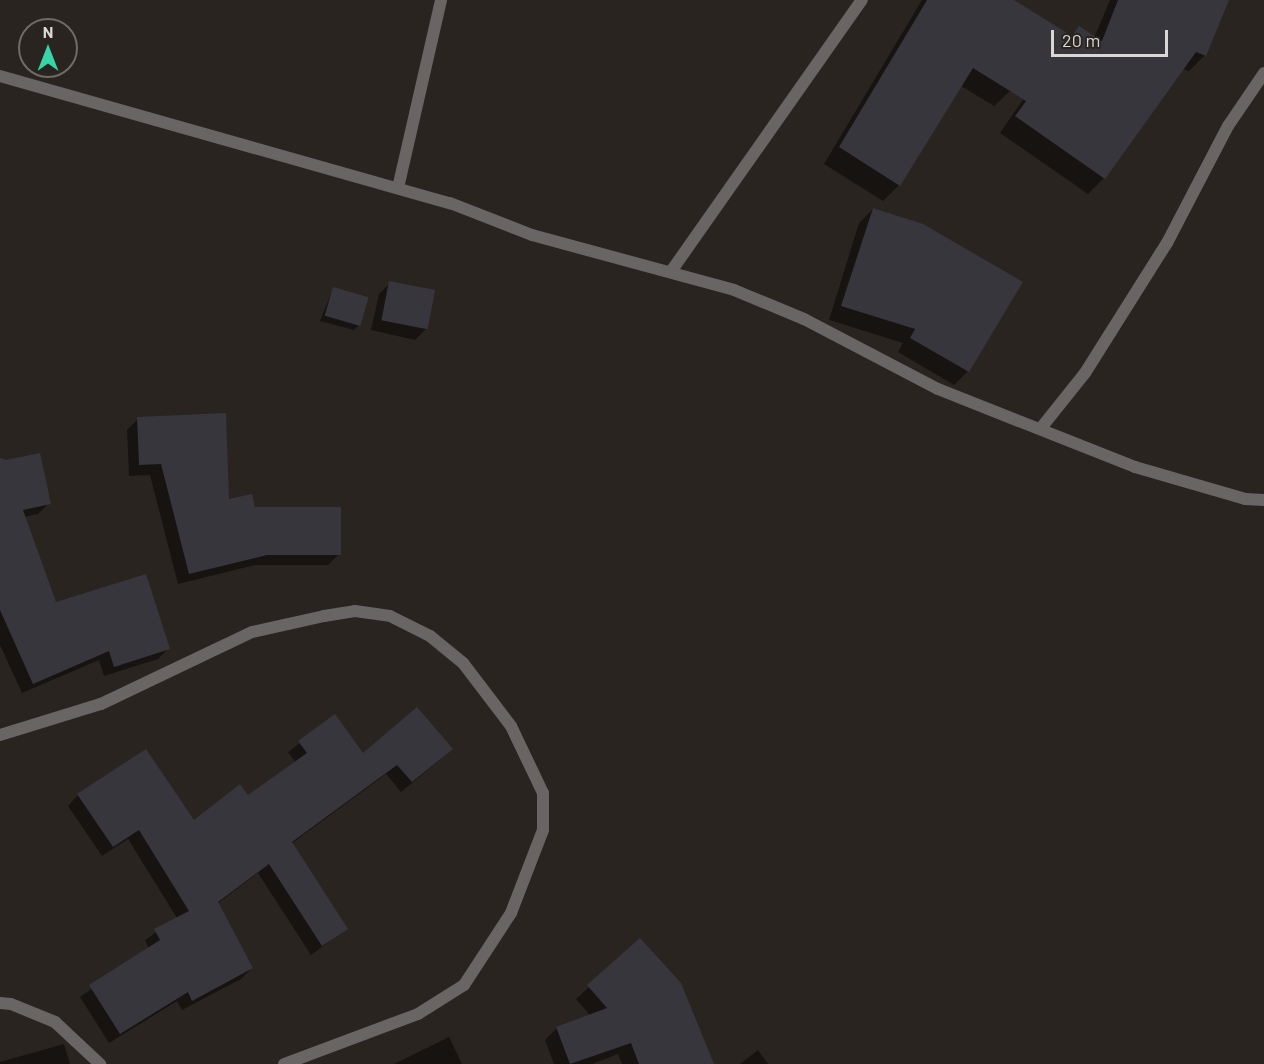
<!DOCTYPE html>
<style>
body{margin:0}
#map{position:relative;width:1264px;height:1064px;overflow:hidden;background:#2a2420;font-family:Barlow,sans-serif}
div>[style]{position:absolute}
.shadow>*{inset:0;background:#0007}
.building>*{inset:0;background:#37363d;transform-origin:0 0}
.street>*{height:12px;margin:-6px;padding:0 6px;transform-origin:6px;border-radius:6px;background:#696565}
span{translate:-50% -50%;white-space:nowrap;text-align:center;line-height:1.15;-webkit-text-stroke:4.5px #2a2420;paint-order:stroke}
.north{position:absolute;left:18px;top:18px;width:60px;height:60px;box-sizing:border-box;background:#2a2420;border:2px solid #706b68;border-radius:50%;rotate:0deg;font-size:16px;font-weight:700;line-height:24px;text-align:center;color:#dad6d3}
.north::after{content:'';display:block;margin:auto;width:21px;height:27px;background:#36d4a7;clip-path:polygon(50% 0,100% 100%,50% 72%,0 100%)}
.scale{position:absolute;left:1051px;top:30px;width:117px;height:27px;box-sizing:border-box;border:3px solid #dad6d3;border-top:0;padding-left:8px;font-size:18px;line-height:21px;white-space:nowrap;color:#dad6d3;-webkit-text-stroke:4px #2a2420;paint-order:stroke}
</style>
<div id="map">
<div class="shadow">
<i style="clip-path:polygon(922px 0,1011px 0,1010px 91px,994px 106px,961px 86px,899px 185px,883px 201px,824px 164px)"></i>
<i style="clip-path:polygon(1110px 0,1227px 0,1205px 55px,1189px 71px,1183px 69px,1104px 178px,1088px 194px,1000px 133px,1022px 101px,1094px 38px)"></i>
<i style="clip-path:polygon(873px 209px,1021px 283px,968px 371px,954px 385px,898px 352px,903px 343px,829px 320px,859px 223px)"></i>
<i style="clip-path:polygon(390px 283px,426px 329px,415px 340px,371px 330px,379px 294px)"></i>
<i style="clip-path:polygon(333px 289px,359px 325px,354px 330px,320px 321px)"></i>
<i style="clip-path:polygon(138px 419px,228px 501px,254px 509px,339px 554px,328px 565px,255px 565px,178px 584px,150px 475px,129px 476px,127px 430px)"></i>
<i style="clip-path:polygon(0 463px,49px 503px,38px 514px,24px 517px,55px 604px,169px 648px,158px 659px,104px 676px,99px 660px,22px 693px,0 645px)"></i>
<i style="clip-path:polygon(335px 716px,363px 755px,441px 759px,401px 792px,386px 774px,291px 844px,346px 929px,311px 955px,258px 873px,217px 904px,252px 968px,241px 979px,182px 1010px,177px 1001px,109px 1043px,80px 997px,149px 949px,145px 940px,177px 918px,128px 839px,102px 856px,68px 806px,78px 795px,193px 822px,247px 797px,296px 763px,288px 752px)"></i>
<i style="clip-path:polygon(640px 940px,713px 1064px,622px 1064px,618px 1054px,592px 1064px,554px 1064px,545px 1040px,557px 1028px,591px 1016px,576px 999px)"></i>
<i style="clip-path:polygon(449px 1037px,462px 1064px,394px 1064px)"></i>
<i style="clip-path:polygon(64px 1044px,70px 1064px,0 1064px,0 1062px)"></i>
<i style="clip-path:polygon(758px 1050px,768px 1064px,740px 1064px)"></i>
</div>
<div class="building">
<i style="clip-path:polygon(927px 0,1014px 0,1072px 36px,1079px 26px,1102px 41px,1118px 0,1229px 0,1206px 56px,1196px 52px,1105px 179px,1015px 116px,1026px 101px,973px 68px,900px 186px,839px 147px)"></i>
<i style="clip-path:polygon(873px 208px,923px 224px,1023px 282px,969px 372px,910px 338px,915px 329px,841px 306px)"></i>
<i style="left:389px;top:281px;width:47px;height:40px;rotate:11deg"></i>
<i style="left:333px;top:287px;width:37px;height:30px;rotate:16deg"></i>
<i style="clip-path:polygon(226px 413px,229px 499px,252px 494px,255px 507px,341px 507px,341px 555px,267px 555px,189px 574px,161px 464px,139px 465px,137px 417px)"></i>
<i style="clip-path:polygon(40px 453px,51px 504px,23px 510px,56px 602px,146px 574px,170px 649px,114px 667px,109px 651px,33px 684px,0 610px,0 458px,6px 460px)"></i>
<i style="clip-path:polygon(417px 707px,453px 749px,412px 782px,397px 765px,292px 842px,348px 929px,322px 946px,269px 864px,218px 902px,253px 968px,192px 1001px,188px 992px,120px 1034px,89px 985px,160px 940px,154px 929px,189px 911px,139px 830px,113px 847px,77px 794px,146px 749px,194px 820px,240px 784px,248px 795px,307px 753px,298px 741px,335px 714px,363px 753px)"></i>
<i style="clip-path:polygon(640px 938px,681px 983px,714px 1064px,639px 1064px,631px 1043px,570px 1064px,556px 1027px,607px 1008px,587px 985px)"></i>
</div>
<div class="street">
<i style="left:0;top:76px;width:468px;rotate:15.8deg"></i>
<i style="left:450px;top:203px;width:88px;rotate:21.3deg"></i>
<i style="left:532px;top:235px;width:209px;rotate:15.2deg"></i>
<i style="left:734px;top:290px;width:76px;rotate:22.5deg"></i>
<i style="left:804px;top:319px;width:151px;rotate:27.6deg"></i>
<i style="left:938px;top:389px;width:212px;rotate:21.6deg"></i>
<i style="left:1135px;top:467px;width:115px;rotate:16.2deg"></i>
<i style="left:1245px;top:499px;width:19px;rotate:3deg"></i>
<i style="left:398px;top:188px;width:193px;rotate:-77.1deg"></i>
<i style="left:672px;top:270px;width:330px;rotate:-54.9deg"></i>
<i style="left:1041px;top:428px;width:70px;rotate:-51.3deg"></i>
<i style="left:1085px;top:373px;width:154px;rotate:-57.8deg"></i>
<i style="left:1167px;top:243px;width:132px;rotate:-62.5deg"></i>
<i style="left:1228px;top:126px;width:64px;rotate:-55.8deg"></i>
<i style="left:0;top:735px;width:106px;rotate:-17.1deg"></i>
<i style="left:101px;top:704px;width:167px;rotate:-25.5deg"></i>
<i style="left:252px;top:632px;width:74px;rotate:-12.5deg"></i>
<i style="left:324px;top:616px;width:31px;rotate:-9deg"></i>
<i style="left:355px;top:611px;width:35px;rotate:8deg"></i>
<i style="left:390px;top:616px;width:45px;rotate:26.6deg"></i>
<i style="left:430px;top:636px;width:43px;rotate:39.3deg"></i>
<i style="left:463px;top:663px;width:79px;rotate:52.7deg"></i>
<i style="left:511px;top:726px;width:74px;rotate:64.5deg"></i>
<i style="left:543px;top:793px;width:37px;rotate:90deg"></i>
<i style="left:543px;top:830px;width:89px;rotate:111.1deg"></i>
<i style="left:511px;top:913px;width:86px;rotate:123.1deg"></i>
<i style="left:464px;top:985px;width:54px;rotate:147.8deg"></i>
<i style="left:418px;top:1014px;width:143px;rotate:159.5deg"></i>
<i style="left:0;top:1003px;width:11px;rotate:5deg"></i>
<i style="left:11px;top:1004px;width:48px;rotate:22.2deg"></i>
<i style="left:55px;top:1022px;width:62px;rotate:43deg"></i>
</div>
<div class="north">N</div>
<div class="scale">20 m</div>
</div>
